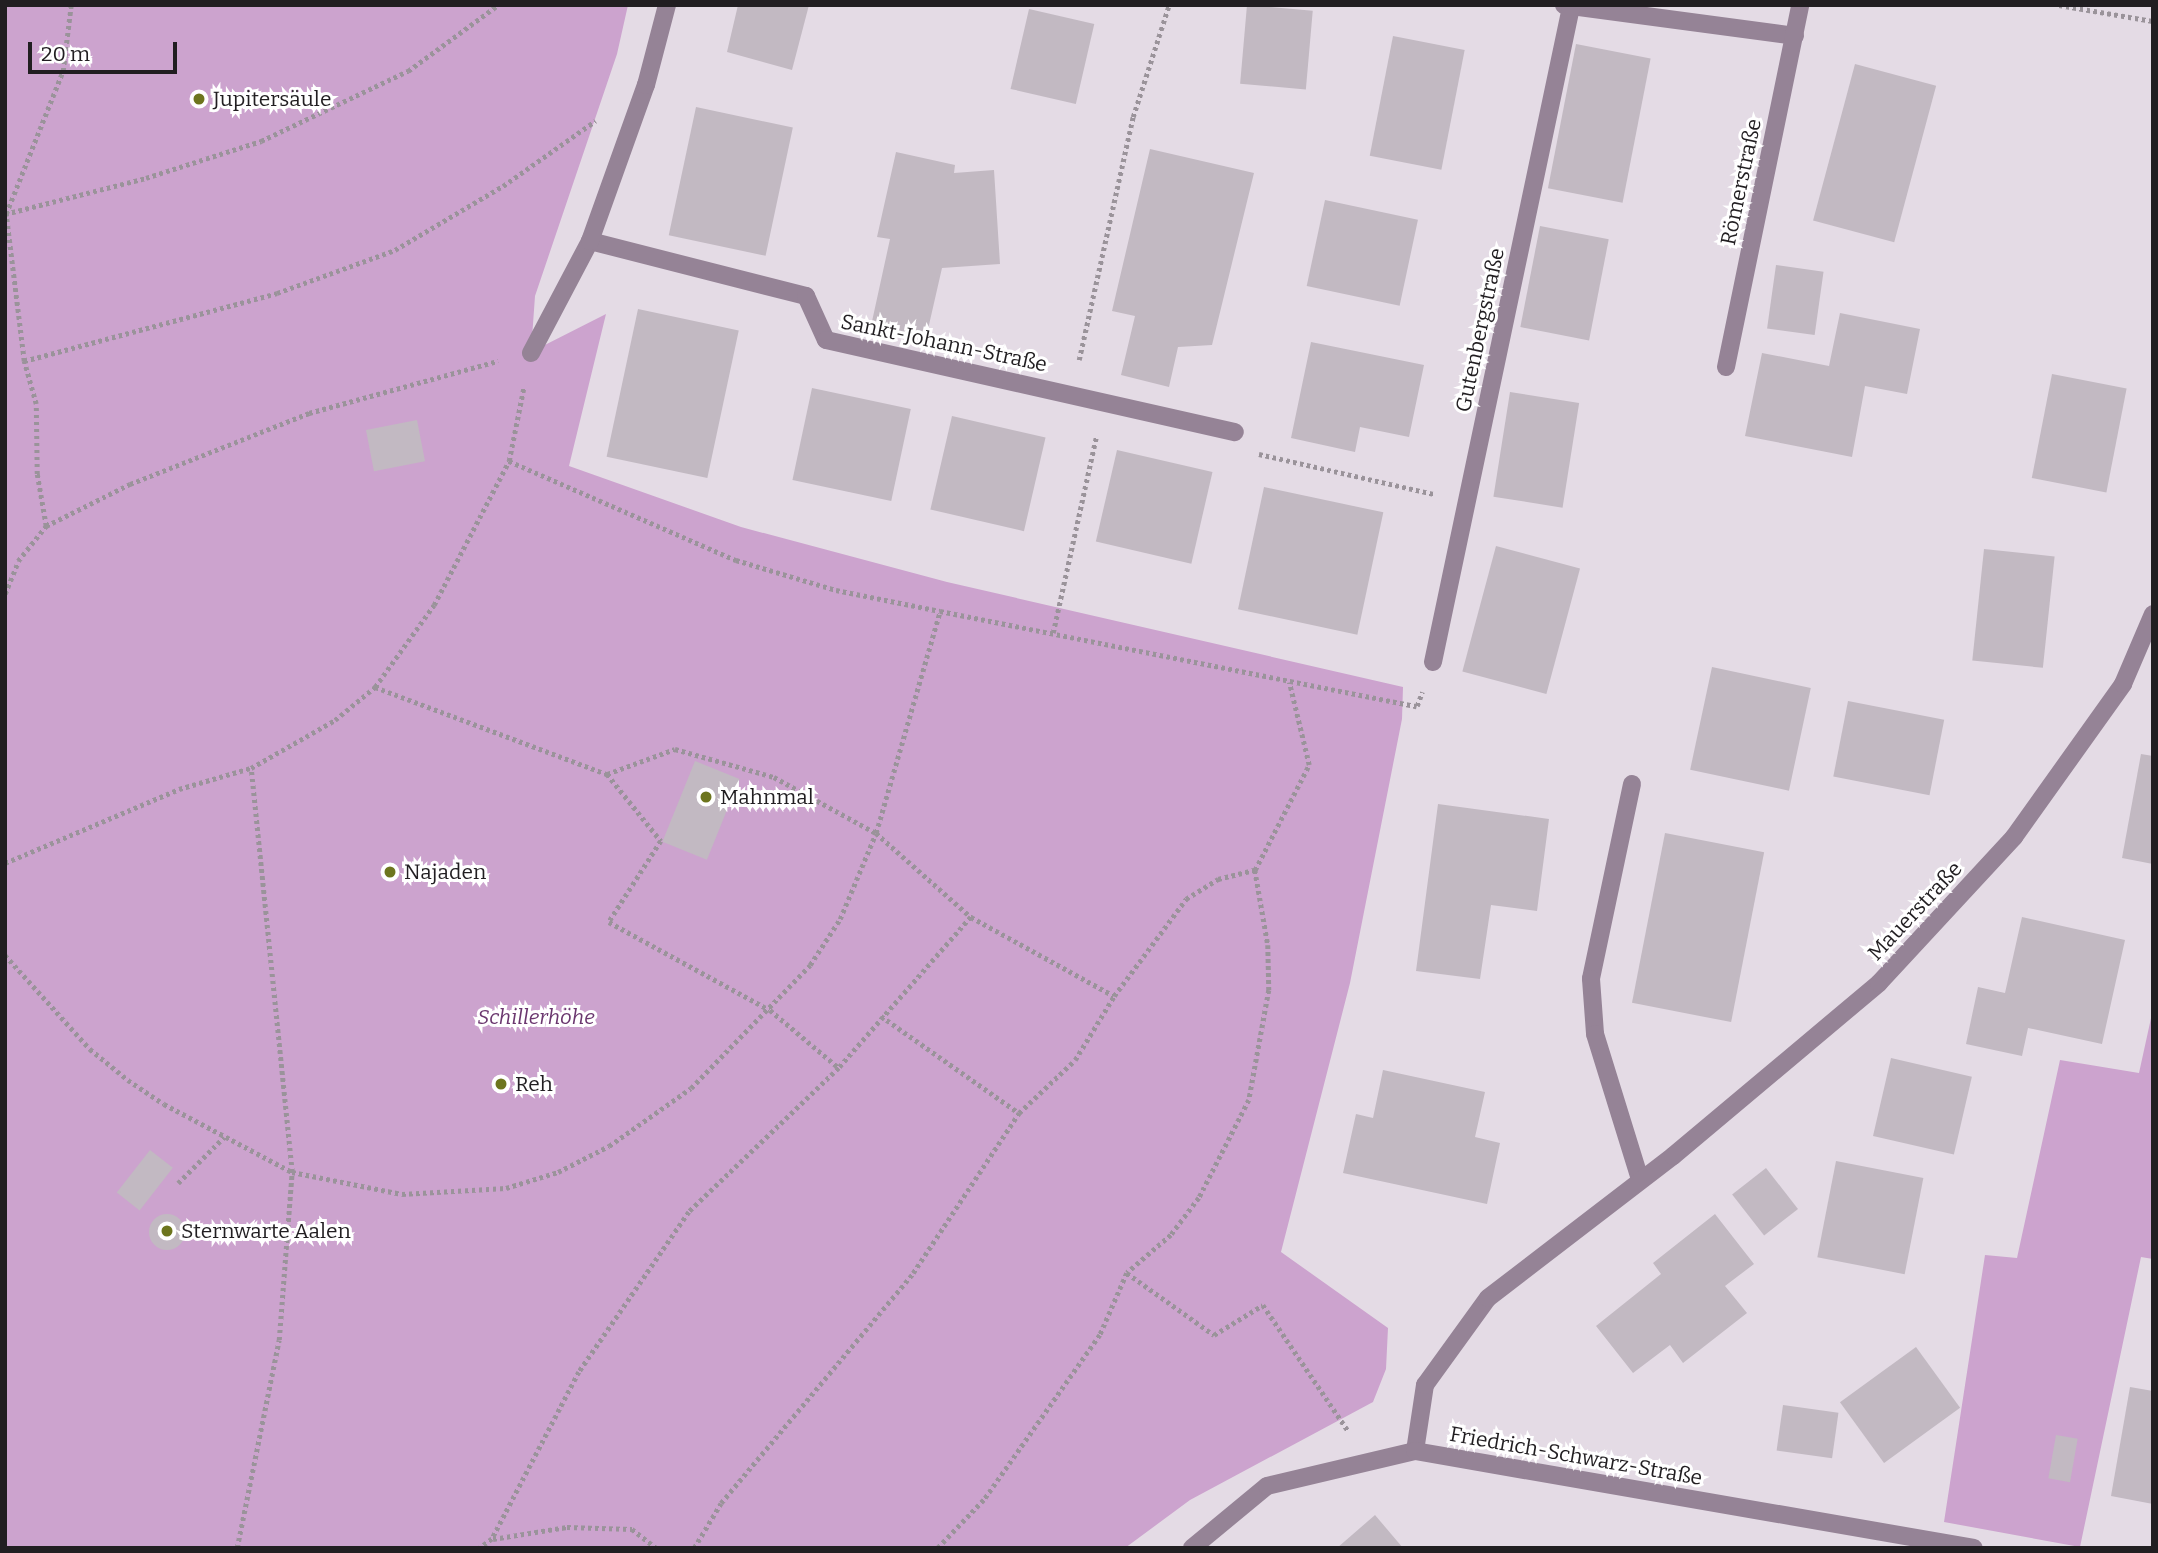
<!DOCTYPE html>
<meta charset="utf-8">
<style>
body{margin:0}
#map{position:relative;width:2158px;height:1553px;overflow:hidden;background:#e4dbe5;font-family:Bitter,serif}
div>[style]{position:absolute}
.green>*{inset:0;background:#cca3ce}
.building>*{inset:0;background:#c2b9c2;transform-origin:0 0}
.round{border-radius:50%}
.path>*{height:4.5px;margin-top:-2.25px;transform-origin:0;background:repeating-linear-gradient(90deg,#9a939a 0 3.5px,transparent 0 7px)}
.lane>*{height:18px;margin:-9px;padding:0 9px;transform-origin:9px;border-radius:9px;background:#958396}
.street>*{height:18px;margin:-9px;padding:0 9px;transform-origin:9px;border-radius:9px;background:#958396}
.dots>*{width:19px;height:19px;translate:-50% -50%;box-sizing:border-box;border:4px solid #fff;border-radius:50%}
span{translate:-50% -50%;white-space:nowrap;text-align:center;line-height:1.15;-webkit-text-stroke:6px #fff;paint-order:stroke}
.poi-label{font-size:21px;color:#211e21}
.left{translate:0 -50%;text-align:left}
.street-label{font-size:21px;color:#211e21}
.park-label{font-size:21px;color:#6b376f;font-style:italic}
.frame{position:absolute;inset:0;border:7px solid #211e21;pointer-events:none}
.scale{position:absolute;left:28px;top:42px;width:149px;height:32px;box-sizing:border-box;border:4px solid #211e21;border-top:0;padding-left:9px;font-size:21px;line-height:24px;white-space:nowrap;color:#211e21;-webkit-text-stroke:5px #fff;paint-order:stroke}
</style>
<div id="map">
<div class="green">
<i style="clip-path:polygon(5px 5px,628px 5px,617px 54px,535px 296px,531px 352px,606px 314px,569px 466px,741px 527px,947px 582px,1403px 687px,1402px 719px,1350px 983px,1281px 1252px,1388px 1328px,1386px 1369px,1373px 1402px,1190px 1500px,1125px 1548px,5px 1548px)"></i>
<i style="clip-path:polygon(2153px 1009px,2153px 1259px,2141px 1257px,2080px 1547px,1944px 1522px,1985px 1255px,2017px 1258px,2060px 1060px,2139px 1073px)"></i>
</div>
<div class="building">
<i style="clip-path:polygon(738px 5px,809px 5px,792px 70px,727px 52px)"></i>
<i style="left:1247px;top:5px;width:66px;height:79px;rotate:5deg"></i>
<i style="left:1029px;top:9px;width:67px;height:82px;rotate:13deg"></i>
<i style="left:1393px;top:36px;width:73px;height:122px;rotate:11deg"></i>
<i style="left:1576px;top:44px;width:76px;height:147px;rotate:11deg"></i>
<i style="left:1855px;top:64px;width:84px;height:162px;rotate:15deg"></i>
<i style="left:696px;top:107px;width:99px;height:131px;rotate:12deg"></i>
<i style="clip-path:polygon(1150px 149px,1254px 173px,1212px 345px,1178px 347px,1169px 387px,1121px 375px,1135px 316px,1112px 311px)"></i>
<i style="clip-path:polygon(896px 152px,955px 165px,954px 173px,994px 170px,1000px 264px,942px 268px,926px 338px,871px 326px,890px 239px,877px 237px)"></i>
<i style="left:1325px;top:200px;width:95px;height:88px;rotate:12deg"></i>
<i style="left:1540px;top:226px;width:70px;height:103px;rotate:11deg"></i>
<i style="left:1776px;top:265px;width:48px;height:64px;rotate:8deg"></i>
<i style="left:638px;top:309px;width:103px;height:151px;rotate:12deg"></i>
<i style="clip-path:polygon(1840px 313px,1920px 329px,1907px 394px,1865px 386px,1852px 457px,1745px 436px,1762px 353px,1829px 366px)"></i>
<i style="clip-path:polygon(1311px 342px,1424px 365px,1409px 437px,1360px 427px,1355px 452px,1291px 438px)"></i>
<i style="left:2052px;top:374px;width:76px;height:106px;rotate:11deg"></i>
<i style="left:812px;top:388px;width:101px;height:94px;rotate:12deg"></i>
<i style="left:1510px;top:392px;width:70px;height:106px;rotate:9deg"></i>
<i style="left:952px;top:416px;width:96px;height:96px;rotate:13deg"></i>
<i style="left:417px;top:420px;width:42px;height:52px;rotate:79deg"></i>
<i style="left:1117px;top:450px;width:98px;height:94px;rotate:13deg"></i>
<i style="left:1264px;top:487px;width:122px;height:125px;rotate:12deg"></i>
<i style="left:1496px;top:546px;width:87px;height:130px;rotate:15deg"></i>
<i style="left:1984px;top:549px;width:71px;height:112px;rotate:6deg"></i>
<i style="left:1712px;top:667px;width:101px;height:105px;rotate:12deg"></i>
<i style="left:1848px;top:701px;width:98px;height:77px;rotate:11deg"></i>
<i style="clip-path:polygon(2141px 754px,2153px 756px,2153px 864px,2122px 858px)"></i>
<i style="left:695px;top:761px;width:48px;height:87px;rotate:22deg"></i>
<i style="clip-path:polygon(1438px 804px,1549px 819px,1537px 911px,1491px 905px,1480px 979px,1416px 971px)"></i>
<i style="left:1665px;top:833px;width:101px;height:173px;rotate:11deg"></i>
<i style="clip-path:polygon(2022px 917px,2125px 940px,2102px 1044px,2028px 1028px,2022px 1056px,1966px 1044px,1978px 987px,2005px 993px)"></i>
<i style="left:1891px;top:1058px;width:83px;height:80px;rotate:13deg"></i>
<i style="clip-path:polygon(1383px 1070px,1485px 1092px,1475px 1137px,1500px 1143px,1487px 1204px,1343px 1173px,1356px 1114px,1373px 1118px)"></i>
<i style="left:150px;top:1150px;width:29px;height:54px;rotate:38deg"></i>
<i style="left:1836px;top:1161px;width:89px;height:98px;rotate:11deg"></i>
<i style="left:1766px;top:1168px;width:52px;height:43px;rotate:52deg"></i>
<i style="clip-path:polygon(1715px 1214px,1754px 1264px,1725px 1286px,1747px 1313px,1683px 1363px,1670px 1345px,1633px 1373px,1596px 1326px,1661px 1274px,1653px 1263px)"></i>
<i class="round" style="left:149px;top:1214px;width:36px;height:36px"></i>
<i style="left:1916px;top:1347px;width:75px;height:94px;rotate:54deg"></i>
<i style="clip-path:polygon(2130px 1387px,2153px 1391px,2153px 1504px,2111px 1496px)"></i>
<i style="left:1783px;top:1405px;width:56px;height:46px;rotate:8deg"></i>
<i style="left:2056px;top:1435px;width:22px;height:44px;rotate:10deg"></i>
<i style="clip-path:polygon(1375px 1515px,1403px 1548px,1337px 1548px)"></i>
</div>
<div class="path">
<i style="left:2059px;top:5px;width:95px;rotate:9.7deg"></i>
<i style="left:5px;top:214px;width:146px;rotate:-14.3deg"></i>
<i style="left:146px;top:178px;width:121px;rotate:-17.8deg"></i>
<i style="left:261px;top:141px;width:163px;rotate:-25.5deg"></i>
<i style="left:408px;top:71px;width:112px;rotate:-36.3deg"></i>
<i style="left:1079px;top:360px;width:249px;rotate:-77.5deg"></i>
<i style="left:1133px;top:117px;width:118px;rotate:-72.2deg"></i>
<i style="left:24px;top:361px;width:262px;rotate:-15deg"></i>
<i style="left:277px;top:293px;width:126px;rotate:-20deg"></i>
<i style="left:395px;top:250px;width:126px;rotate:-30.7deg"></i>
<i style="left:503px;top:186px;width:113px;rotate:-35.2deg"></i>
<i style="left:1259px;top:454px;width:180px;rotate:12.9deg"></i>
<i style="left:509px;top:461px;width:248px;rotate:23.6deg"></i>
<i style="left:736px;top:560px;width:104px;rotate:16.7deg"></i>
<i style="left:836px;top:590px;width:106px;rotate:11.4deg"></i>
<i style="left:46px;top:526px;width:53px;rotate:-99.8deg"></i>
<i style="left:37px;top:474px;width:70px;rotate:-90.8deg"></i>
<i style="left:36px;top:404px;width:45px;rotate:-105.6deg"></i>
<i style="left:24px;top:361px;width:148px;rotate:-97deg"></i>
<i style="left:6px;top:214px;width:154px;rotate:-68.3deg"></i>
<i style="left:63px;top:71px;width:66px;rotate:-83.1deg"></i>
<i style="left:5px;top:594px;width:35px;rotate:-68deg"></i>
<i style="left:18px;top:561px;width:45px;rotate:-51.3deg"></i>
<i style="left:46px;top:526px;width:94px;rotate:-26.6deg"></i>
<i style="left:130px;top:484px;width:193px;rotate:-21.6deg"></i>
<i style="left:309px;top:413px;width:196px;rotate:-15.4deg"></i>
<i style="left:1053px;top:633px;width:201px;rotate:-77.6deg"></i>
<i style="left:375px;top:687px;width:248px;rotate:20.6deg"></i>
<i style="left:607px;top:774px;width:72px;rotate:-20.2deg"></i>
<i style="left:675px;top:749px;width:103px;rotate:15.8deg"></i>
<i style="left:774px;top:777px;width:116px;rotate:28.8deg"></i>
<i style="left:876px;top:833px;width:127px;rotate:41.5deg"></i>
<i style="left:971px;top:917px;width:201px;rotate:131.2deg"></i>
<i style="left:839px;top:1068px;width:208px;rotate:136.2deg"></i>
<i style="left:689px;top:1212px;width:194px;rotate:124.5deg"></i>
<i style="left:579px;top:1372px;width:188px;rotate:117.5deg"></i>
<i style="left:492px;top:1539px;width:15px;rotate:143deg"></i>
<i style="left:607px;top:774px;width:86px;rotate:51.1deg"></i>
<i style="left:661px;top:841px;width:96px;rotate:122.7deg"></i>
<i style="left:609px;top:922px;width:183px;rotate:28.7deg"></i>
<i style="left:770px;top:1010px;width:90px;rotate:40deg"></i>
<i style="left:5px;top:863px;width:189px;rotate:-23deg"></i>
<i style="left:179px;top:789px;width:75px;rotate:-16.3deg"></i>
<i style="left:251px;top:768px;width:97px;rotate:-29.7deg"></i>
<i style="left:335px;top:720px;width:52px;rotate:-39.5deg"></i>
<i style="left:375px;top:687px;width:101px;rotate:-54.3deg"></i>
<i style="left:434px;top:605px;width:162px;rotate:-62.5deg"></i>
<i style="left:509px;top:461px;width:76px;rotate:-78.7deg"></i>
<i style="left:1255px;top:870px;width:118px;rotate:-62.8deg"></i>
<i style="left:1309px;top:765px;width:85px;rotate:-103.5deg"></i>
<i style="left:971px;top:917px;width:163px;rotate:28.9deg"></i>
<i style="left:5px;top:955px;width:127px;rotate:47.9deg"></i>
<i style="left:90px;top:1049px;width:49px;rotate:39.2deg"></i>
<i style="left:128px;top:1080px;width:43px;rotate:33.7deg"></i>
<i style="left:164px;top:1104px;width:145px;rotate:28deg"></i>
<i style="left:292px;top:1172px;width:112px;rotate:11.3deg"></i>
<i style="left:402px;top:1194px;width:104px;rotate:-3.3deg"></i>
<i style="left:506px;top:1188px;width:54px;rotate:-17.1deg"></i>
<i style="left:558px;top:1172px;width:57px;rotate:-27deg"></i>
<i style="left:609px;top:1146px;width:100px;rotate:-35.3deg"></i>
<i style="left:691px;top:1088px;width:171px;rotate:-45.9deg"></i>
<i style="left:810px;top:965px;width:55px;rotate:-56.9deg"></i>
<i style="left:840px;top:919px;width:93px;rotate:-67.3deg"></i>
<i style="left:876px;top:833px;width:231px;rotate:-73.9deg"></i>
<i style="left:940px;top:611px;width:486px;rotate:11.3deg"></i>
<i style="left:1417px;top:706px;width:15px;rotate:-70deg"></i>
<i style="left:881px;top:1016px;width:169px;rotate:35.1deg"></i>
<i style="left:1019px;top:1113px;width:77px;rotate:-43.4deg"></i>
<i style="left:1075px;top:1060px;width:75px;rotate:-58.6deg"></i>
<i style="left:1114px;top:996px;width:121px;rotate:-53.4deg"></i>
<i style="left:1186px;top:899px;width:38px;rotate:-32deg"></i>
<i style="left:1218px;top:879px;width:38px;rotate:-14deg"></i>
<i style="left:1255px;top:870px;width:76px;rotate:80.2deg"></i>
<i style="left:1268px;top:945px;width:45px;rotate:88.7deg"></i>
<i style="left:1269px;top:990px;width:112px;rotate:100.3deg"></i>
<i style="left:1249px;top:1100px;width:110px;rotate:117deg"></i>
<i style="left:1199px;top:1198px;width:46px;rotate:127.1deg"></i>
<i style="left:1171px;top:1235px;width:58px;rotate:139.2deg"></i>
<i style="left:1127px;top:1273px;width:68px;rotate:113.5deg"></i>
<i style="left:1100px;top:1335px;width:202px;rotate:125.1deg"></i>
<i style="left:984px;top:1500px;width:66px;rotate:133.8deg"></i>
<i style="left:178px;top:1183px;width:65px;rotate:-45deg"></i>
<i style="left:1127px;top:1273px;width:107px;rotate:35.5deg"></i>
<i style="left:1214px;top:1335px;width:57px;rotate:-31.5deg"></i>
<i style="left:1263px;top:1305px;width:153px;rotate:55.9deg"></i>
<i style="left:493px;top:1539px;width:75px;rotate:-9.2deg"></i>
<i style="left:567px;top:1527px;width:65px;rotate:1.8deg"></i>
<i style="left:632px;top:1529px;width:31px;rotate:38deg"></i>
<i style="left:237px;top:1548px;width:212px;rotate:-78.6deg"></i>
<i style="left:279px;top:1340px;width:169px;rotate:-85.6deg"></i>
<i style="left:292px;top:1172px;width:406px;rotate:-95.8deg"></i>
<i style="left:694px;top:1548px;width:52px;rotate:-59deg"></i>
<i style="left:721px;top:1503px;width:300px;rotate:-50.1deg"></i>
<i style="left:913px;top:1273px;width:192px;rotate:-56.5deg"></i>
</div>
<div class="lane">
<i style="left:1632px;top:784px;width:199px;rotate:101.9deg"></i>
<i style="left:1591px;top:979px;width:55px;rotate:85.8deg"></i>
<i style="left:1595px;top:1034px;width:152px;rotate:72.8deg"></i>
</div>
<div class="street">
<i style="left:1564px;top:5px;width:233px;rotate:7.6deg"></i>
<i style="left:590px;top:241px;width:223px;rotate:14.3deg"></i>
<i style="left:806px;top:296px;width:48px;rotate:65.6deg"></i>
<i style="left:826px;top:340px;width:419px;rotate:12.7deg"></i>
<i style="left:531px;top:353px;width:127px;rotate:-62.2deg"></i>
<i style="left:590px;top:241px;width:166px;rotate:-70.3deg"></i>
<i style="left:646px;top:85px;width:83px;rotate:-75.3deg"></i>
<i style="left:1726px;top:367px;width:369px;rotate:-78.4deg"></i>
<i style="left:1433px;top:662px;width:669px;rotate:-78.1deg"></i>
<i style="left:1415px;top:1451px;width:67px;rotate:-81.4deg"></i>
<i style="left:1425px;top:1385px;width:107px;rotate:-54.1deg"></i>
<i style="left:1488px;top:1298px;width:233px;rotate:-37.5deg"></i>
<i style="left:1673px;top:1156px;width:269px;rotate:-40deg"></i>
<i style="left:1879px;top:983px;width:199px;rotate:-47.2deg"></i>
<i style="left:2014px;top:837px;width:188px;rotate:-54.5deg"></i>
<i style="left:2123px;top:684px;width:76px;rotate:-66.8deg"></i>
<i style="left:1192px;top:1548px;width:97px;rotate:-39.6deg"></i>
<i style="left:1267px;top:1486px;width:152px;rotate:-13.3deg"></i>
<i style="left:1415px;top:1451px;width:567px;rotate:9.84deg"></i>
</div>
<div class="dots">
<i style="left:199px;top:99px;background:#6d751e"></i>
<i style="left:706px;top:797px;background:#6d751e"></i>
<i style="left:390px;top:872px;background:#6d751e"></i>
<i style="left:501px;top:1084px;background:#6d751e"></i>
<i style="left:167px;top:1231px;background:#6d751e"></i>
</div>
<div class="poi-label">
<span class="left" style="left:213px;top:99px">Jupitersäule</span>
<span class="left" style="left:720px;top:797px">Mahnmal</span>
<span class="left" style="left:404px;top:872px">Najaden</span>
<span class="left" style="left:515px;top:1084px">Reh</span>
<span class="left" style="left:181px;top:1231px">Sternwarte Aalen</span>
</div>
<div class="street-label">
<span style="left:1741px;top:182px;rotate:-78deg">Römerstraße</span>
<span style="left:1480px;top:330px;rotate:-78deg">Gutenbergstraße</span>
<span style="left:944px;top:343px;rotate:12deg">Sankt-Johann-Straße</span>
<span style="left:1915px;top:911px;rotate:-47deg">Mauerstraße</span>
<span style="left:1576px;top:1456px;rotate:10deg">Friedrich-Schwarz-Straße</span>
</div>
<div class="park-label">
<span style="left:536px;top:1017px">Schillerhöhe</span>
</div>
<div class="frame"></div>
<div class="scale">20 m</div>
</div>
